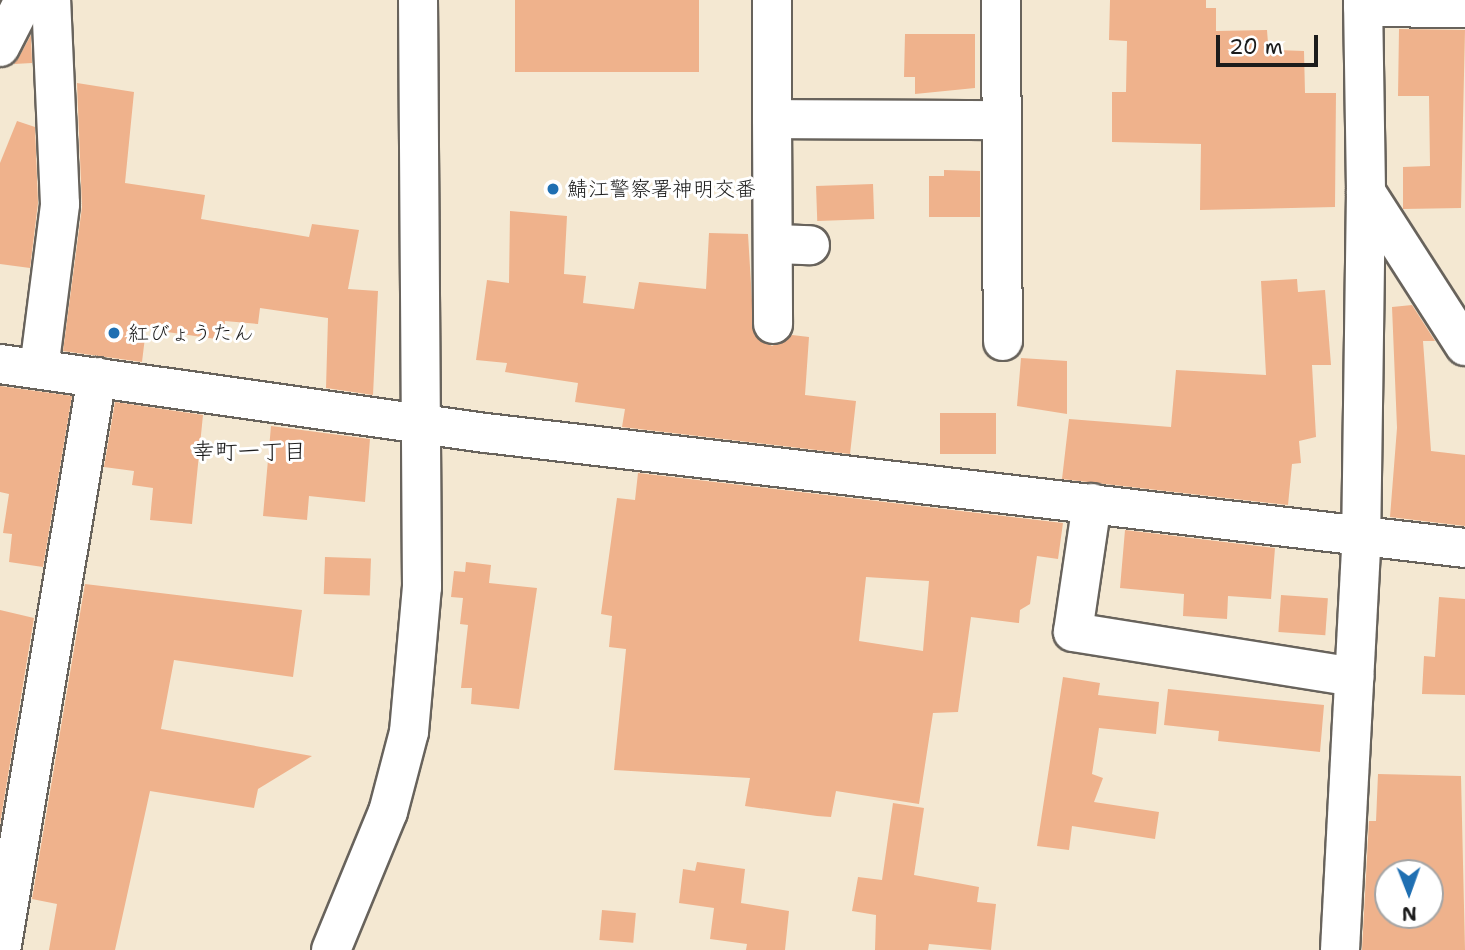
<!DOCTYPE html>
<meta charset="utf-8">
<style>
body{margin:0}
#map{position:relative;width:1465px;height:950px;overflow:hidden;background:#f4e8d2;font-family:"Shantell Sans","Klee One",sans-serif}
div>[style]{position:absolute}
.building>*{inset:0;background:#efb28c;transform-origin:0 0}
.roads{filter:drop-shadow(2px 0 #68635c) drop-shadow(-2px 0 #68635c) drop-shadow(0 2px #68635c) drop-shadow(0 -2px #68635c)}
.minor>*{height:38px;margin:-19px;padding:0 19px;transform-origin:19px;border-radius:19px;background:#fff}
.tertiary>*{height:38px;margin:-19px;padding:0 19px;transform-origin:19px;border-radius:19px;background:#fff}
.dots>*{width:19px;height:19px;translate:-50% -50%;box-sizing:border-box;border:4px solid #fff;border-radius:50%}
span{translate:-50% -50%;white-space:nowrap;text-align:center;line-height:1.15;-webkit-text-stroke:6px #fff;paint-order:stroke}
.poi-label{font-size:21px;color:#1c1c1c}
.left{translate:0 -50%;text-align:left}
.neighbourhood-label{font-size:23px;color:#1c1c1c}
.north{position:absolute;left:1374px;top:859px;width:70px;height:70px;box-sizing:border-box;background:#fff;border:2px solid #a4a4a4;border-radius:50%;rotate:179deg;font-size:19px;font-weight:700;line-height:28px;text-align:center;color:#1c1c1c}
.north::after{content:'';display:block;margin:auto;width:24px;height:32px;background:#1f6fb2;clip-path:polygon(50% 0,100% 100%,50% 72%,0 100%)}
.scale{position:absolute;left:1216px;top:35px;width:102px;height:32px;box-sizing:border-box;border:4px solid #1c1c1c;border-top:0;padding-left:9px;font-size:21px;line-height:24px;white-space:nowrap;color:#1c1c1c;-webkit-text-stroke:5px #fff;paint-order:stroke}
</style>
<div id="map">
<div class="building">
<i style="left:515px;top:0;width:184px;height:72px"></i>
<i style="clip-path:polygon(1110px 0,1206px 0,1206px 8px,1216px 8px,1216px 31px,1267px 30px,1268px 43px,1277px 43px,1277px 50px,1304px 51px,1305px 93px,1336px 93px,1335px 207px,1200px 210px,1201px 144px,1112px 142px,1112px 92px,1126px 92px,1127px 41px,1109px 40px)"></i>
<i style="clip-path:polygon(1399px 29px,1465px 30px,1461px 208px,1403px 209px,1403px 167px,1430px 166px,1429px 96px,1398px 96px)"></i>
<i style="clip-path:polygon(905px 34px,975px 34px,975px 88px,915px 94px,915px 77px,904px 77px)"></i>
<i style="clip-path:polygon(31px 35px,32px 63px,14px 64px,19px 57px)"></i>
<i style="clip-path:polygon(77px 83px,134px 92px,125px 183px,205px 195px,201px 219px,309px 237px,312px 224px,359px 230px,348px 289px,378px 291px,373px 395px,326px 388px,328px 318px,260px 308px,258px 324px,225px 321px,223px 340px,146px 329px,142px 362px,63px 351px,82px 207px)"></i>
<i style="clip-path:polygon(17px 121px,35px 127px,38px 203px,30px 268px,0 264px,0 163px)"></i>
<i style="clip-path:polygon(944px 170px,980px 171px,980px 217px,929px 217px,929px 176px,944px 176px)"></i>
<i style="left:873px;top:184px;width:35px;height:57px;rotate:88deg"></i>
<i style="clip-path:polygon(510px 211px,567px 216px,564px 274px,586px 276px,583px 303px,634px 309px,639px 282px,706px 289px,709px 233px,748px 234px,754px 334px,772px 346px,792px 335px,809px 337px,805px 395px,856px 401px,850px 454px,622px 427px,625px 409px,575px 402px,578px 383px,505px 372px,507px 363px,476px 360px,487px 280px,509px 283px)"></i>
<i style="clip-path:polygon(1297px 279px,1298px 292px,1325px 290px,1331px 365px,1312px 365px,1316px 437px,1299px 441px,1301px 463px,1292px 464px,1288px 505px,1062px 479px,1069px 419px,1171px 427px,1176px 370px,1266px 375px,1261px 281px)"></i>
<i style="clip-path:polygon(1412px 305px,1435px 341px,1423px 341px,1431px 451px,1465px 455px,1465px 526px,1390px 517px,1397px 428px,1392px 307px)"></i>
<i style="clip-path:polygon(1021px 358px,1067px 361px,1067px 414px,1017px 406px)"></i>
<i style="clip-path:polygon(0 386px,72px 396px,43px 567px,9px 562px,12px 534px,3px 533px,9px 494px,0 492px)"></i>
<i style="clip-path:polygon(115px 402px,203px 415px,192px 524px,150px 520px,153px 488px,132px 485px,134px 471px,104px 467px)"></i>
<i style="left:940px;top:413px;width:56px;height:41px"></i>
<i style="clip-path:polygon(271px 426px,370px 439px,365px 502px,309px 496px,307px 520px,263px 516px)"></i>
<i style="clip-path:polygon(evenodd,638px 473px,1063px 523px,1058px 559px,1037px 556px,1030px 604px,1020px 610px,1019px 623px,971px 617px,958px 712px,933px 713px,919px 804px,836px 791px,831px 817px,817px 816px,745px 806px,750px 778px,614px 770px,626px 649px,609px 647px,612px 616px,601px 614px,617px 498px,635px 500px,638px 473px,866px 577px,929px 581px,923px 651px,859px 641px,866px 577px)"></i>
<i style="clip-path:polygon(1125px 530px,1275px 548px,1271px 599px,1228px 596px,1227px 619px,1183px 616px,1184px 594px,1120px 588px)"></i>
<i style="left:325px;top:557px;width:46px;height:37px;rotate:2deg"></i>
<i style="clip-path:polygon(466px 562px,491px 565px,489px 583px,537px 588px,519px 709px,471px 704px,472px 688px,461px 688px,468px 625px,460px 624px,463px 598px,451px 597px,454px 571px,465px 572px)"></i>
<i style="clip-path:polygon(85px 584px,302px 610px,293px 677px,174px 660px,161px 729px,312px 756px,258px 789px,254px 808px,150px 791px,115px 950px,49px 950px,57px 904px,32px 899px)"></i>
<i style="left:1281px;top:595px;width:47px;height:37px;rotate:4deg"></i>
<i style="clip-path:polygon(1439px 597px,1465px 599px,1465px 695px,1422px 694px,1424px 656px,1435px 657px)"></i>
<i style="clip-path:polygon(0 610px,34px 618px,0 824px)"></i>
<i style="clip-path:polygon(1063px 677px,1100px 683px,1098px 695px,1159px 702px,1156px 734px,1099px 728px,1092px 774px,1103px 778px,1094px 802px,1159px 812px,1155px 839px,1072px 826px,1069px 850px,1037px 846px)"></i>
<i style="clip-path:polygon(1168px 689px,1324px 705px,1320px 752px,1218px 741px,1219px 731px,1164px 725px)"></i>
<i style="clip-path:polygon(evenodd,1378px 774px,1461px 776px,1465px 950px,1362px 950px,1369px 821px,1376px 821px,1378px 774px,1388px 873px,1430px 873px,1430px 915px,1388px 915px,1388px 873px)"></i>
<i style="clip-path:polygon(893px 803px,924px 808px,914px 875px,979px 887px,977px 902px,996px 904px,991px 950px,929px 944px,928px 950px,875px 950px,876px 915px,852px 911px,858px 877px,882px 880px)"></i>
<i style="clip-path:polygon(697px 862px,745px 869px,741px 903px,789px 911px,785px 950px,746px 950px,747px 944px,710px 939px,714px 908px,679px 903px,683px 869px,695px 871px)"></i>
<i style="left:602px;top:910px;width:34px;height:30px;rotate:5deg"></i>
</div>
<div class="roads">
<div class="minor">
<i style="left:772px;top:0;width:119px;rotate:90deg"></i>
<i style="left:772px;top:119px;width:229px;rotate:0.3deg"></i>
<i style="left:1001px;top:0;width:341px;rotate:89.7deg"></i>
<i style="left:1363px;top:7px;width:102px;rotate:0.6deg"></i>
<i style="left:0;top:47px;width:53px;rotate:-62.9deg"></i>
<i style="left:772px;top:119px;width:205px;rotate:89.7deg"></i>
<i style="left:1366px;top:192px;width:183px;rotate:57.3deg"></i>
<i style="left:775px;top:244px;width:35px;rotate:2deg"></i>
<i style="left:0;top:364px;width:491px;rotate:8.1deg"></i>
<i style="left:486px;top:433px;width:986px;rotate:6.7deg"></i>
<i style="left:39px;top:369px;width:166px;rotate:-82.7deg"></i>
<i style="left:60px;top:204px;width:204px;rotate:-92.5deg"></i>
<i style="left:1092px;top:503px;width:130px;rotate:98.4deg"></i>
<i style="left:1073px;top:632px;width:285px;rotate:9.1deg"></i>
<i style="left:1px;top:950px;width:581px;rotate:-80.49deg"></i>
<i style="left:1340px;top:950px;width:402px;rotate:-87deg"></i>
<i style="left:1361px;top:549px;width:357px;rotate:-89.2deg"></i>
</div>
<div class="tertiary">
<i style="left:1363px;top:0;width:192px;rotate:89.1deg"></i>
<i style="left:331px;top:950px;width:149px;rotate:-67.6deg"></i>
<i style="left:388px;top:812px;width:83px;rotate:-75.3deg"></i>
<i style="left:409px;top:732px;width:146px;rotate:-84.9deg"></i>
<i style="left:422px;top:587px;width:587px;rotate:-90.39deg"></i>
</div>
</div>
<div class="dots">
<i style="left:553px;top:189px;background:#1f6fb2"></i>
<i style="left:114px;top:333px;background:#1f6fb2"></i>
</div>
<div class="poi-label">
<span class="left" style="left:567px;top:189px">鯖江警察署神明交番</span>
<span class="left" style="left:128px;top:333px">紅びょうたん</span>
</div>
<div class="neighbourhood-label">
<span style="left:249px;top:451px">幸町一丁目</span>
</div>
<div class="north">N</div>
<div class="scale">20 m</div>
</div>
